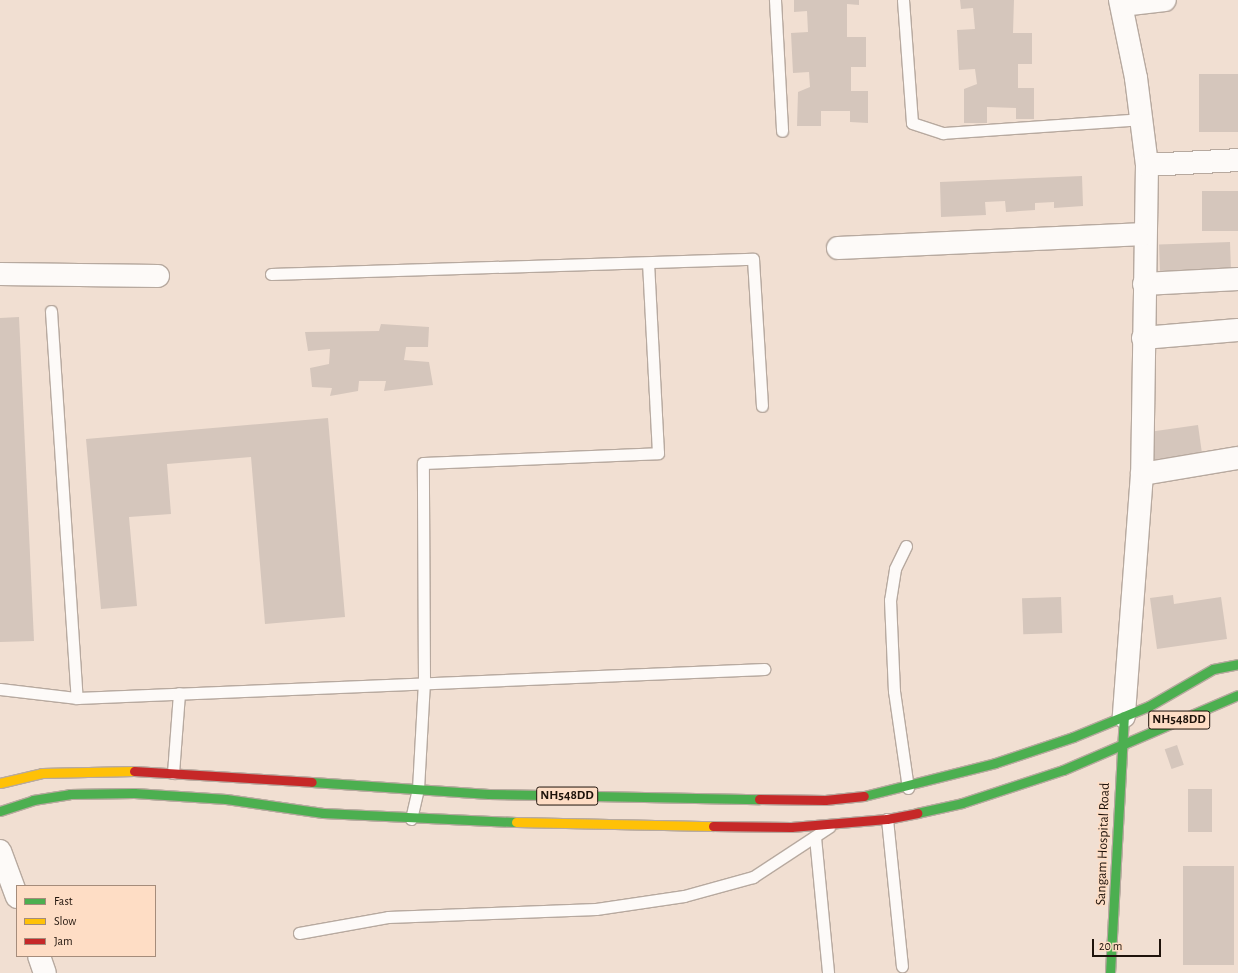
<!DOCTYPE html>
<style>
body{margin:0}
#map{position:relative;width:1238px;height:973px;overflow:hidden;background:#f1dfd2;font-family:"Alegreya Sans",sans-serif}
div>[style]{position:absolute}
.building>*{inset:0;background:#d5c6bc;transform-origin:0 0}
.roads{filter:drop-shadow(1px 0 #b7a99f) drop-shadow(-1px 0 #b7a99f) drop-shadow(0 1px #b7a99f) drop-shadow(0 -1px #b7a99f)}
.lane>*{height:11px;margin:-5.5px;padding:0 5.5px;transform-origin:5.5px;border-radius:5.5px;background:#fdfaf8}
.street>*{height:22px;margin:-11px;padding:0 11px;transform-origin:11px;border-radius:11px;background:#fdfaf8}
.fast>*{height:9px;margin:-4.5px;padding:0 4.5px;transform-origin:4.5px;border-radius:4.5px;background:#4caf50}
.slow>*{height:9px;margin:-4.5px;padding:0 4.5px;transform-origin:4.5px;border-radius:4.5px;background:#ffc107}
.jam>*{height:9px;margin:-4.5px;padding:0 4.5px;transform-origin:4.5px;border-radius:4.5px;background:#c62828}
span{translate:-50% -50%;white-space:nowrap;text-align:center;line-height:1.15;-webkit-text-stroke:3px #feddc5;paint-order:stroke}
.shield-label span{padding:1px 3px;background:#feddc5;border:1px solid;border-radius:3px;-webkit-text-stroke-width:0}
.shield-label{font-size:13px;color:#1f130b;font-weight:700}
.street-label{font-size:14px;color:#1f130b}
.legend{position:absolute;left:16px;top:885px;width:140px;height:72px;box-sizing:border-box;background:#feddc5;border:1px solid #a58c7b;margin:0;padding:5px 7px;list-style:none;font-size:12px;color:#1f130b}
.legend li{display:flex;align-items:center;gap:8px;height:20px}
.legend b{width:20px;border:1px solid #a58c7b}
.scale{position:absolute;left:1092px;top:939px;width:69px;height:18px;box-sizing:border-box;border:2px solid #1f130b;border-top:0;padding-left:5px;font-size:12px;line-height:14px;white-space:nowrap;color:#1f130b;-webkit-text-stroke:3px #feddc5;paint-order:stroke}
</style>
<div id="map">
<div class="building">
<i style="clip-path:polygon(794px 0,859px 0,859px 5px,847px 4px,847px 37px,866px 37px,866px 67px,851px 67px,851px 91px,868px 91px,868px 123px,850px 122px,850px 111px,821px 111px,821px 126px,797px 126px,798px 92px,810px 87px,809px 72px,793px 73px,791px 33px,808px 32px,807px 11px,794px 12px)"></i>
<i style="clip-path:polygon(960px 0,1014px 0,1013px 33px,1032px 33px,1032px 64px,1018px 64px,1018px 88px,1034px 88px,1034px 119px,1016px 119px,1016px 108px,987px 107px,987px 123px,964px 123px,964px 89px,977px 84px,975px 69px,959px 70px,957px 30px,975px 29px,973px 8px,961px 9px)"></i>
<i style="left:1238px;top:74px;width:58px;height:39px;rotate:90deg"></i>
<i style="clip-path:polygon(1082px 176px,1083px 206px,1054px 208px,1054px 202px,1035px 203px,1035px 210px,1006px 212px,1005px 201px,985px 202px,986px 215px,941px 217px,940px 182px)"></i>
<i style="left:1238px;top:191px;width:40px;height:36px;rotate:90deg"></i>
<i style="left:1230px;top:242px;width:30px;height:71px;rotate:88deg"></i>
<i style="clip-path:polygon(19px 317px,34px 641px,0 642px,0 318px)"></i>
<i style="clip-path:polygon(381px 324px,429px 327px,428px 347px,406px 347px,404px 360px,429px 362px,433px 385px,384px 391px,386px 381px,359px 381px,358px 391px,330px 396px,332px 388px,312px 387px,310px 368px,329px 364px,330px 349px,308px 351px,305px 332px,379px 331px)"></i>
<i style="clip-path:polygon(328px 418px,345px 617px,265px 624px,251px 457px,167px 464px,171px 514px,129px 517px,137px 606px,101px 609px,86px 439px)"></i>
<i style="left:1198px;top:425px;width:28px;height:48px;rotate:82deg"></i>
<i style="clip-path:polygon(1173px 595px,1174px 604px,1221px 597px,1227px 639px,1157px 649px,1150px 598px)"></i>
<i style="left:1061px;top:597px;width:36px;height:39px;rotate:88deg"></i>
<i style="left:1177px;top:745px;width:21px;height:13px;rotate:71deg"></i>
<i style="left:1188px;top:789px;width:24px;height:43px"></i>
<i style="left:1183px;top:866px;width:51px;height:99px"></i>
</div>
<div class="roads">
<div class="lane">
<i style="left:775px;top:0;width:131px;rotate:86.9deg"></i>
<i style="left:903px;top:0;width:123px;rotate:85.8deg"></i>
<i style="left:912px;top:123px;width:33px;rotate:18deg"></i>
<i style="left:943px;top:133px;width:199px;rotate:-4deg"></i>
<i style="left:271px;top:274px;width:482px;rotate:-1.8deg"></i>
<i style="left:753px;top:259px;width:147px;rotate:86.5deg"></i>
<i style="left:51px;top:311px;width:388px;rotate:86.2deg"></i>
<i style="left:906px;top:546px;width:25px;rotate:116deg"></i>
<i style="left:895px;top:569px;width:31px;rotate:99deg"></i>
<i style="left:890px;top:600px;width:91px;rotate:87.5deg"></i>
<i style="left:894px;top:691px;width:98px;rotate:81.8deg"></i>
<i style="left:0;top:689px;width:78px;rotate:6.7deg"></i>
<i style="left:77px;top:698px;width:688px;rotate:-2.42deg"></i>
<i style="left:173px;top:773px;width:80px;rotate:-85.7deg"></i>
<i style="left:411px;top:819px;width:31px;rotate:-77deg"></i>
<i style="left:418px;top:789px;width:107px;rotate:-86.8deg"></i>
<i style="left:424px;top:682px;width:219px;rotate:-90.3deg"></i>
<i style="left:423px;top:463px;width:235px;rotate:-2.4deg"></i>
<i style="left:658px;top:453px;width:189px;rotate:-93deg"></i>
<i style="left:887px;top:819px;width:148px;rotate:84.2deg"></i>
<i style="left:815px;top:837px;width:137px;rotate:84.5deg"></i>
<i style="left:299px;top:933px;width:90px;rotate:-10.2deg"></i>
<i style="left:388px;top:917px;width:208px;rotate:-2.2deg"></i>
<i style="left:596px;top:909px;width:89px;rotate:-8.4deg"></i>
<i style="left:684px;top:896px;width:72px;rotate:-15.4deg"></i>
<i style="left:753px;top:877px;width:91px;rotate:-33.3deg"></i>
</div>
<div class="street">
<i style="left:1120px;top:0;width:80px;rotate:78.4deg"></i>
<i style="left:1136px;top:78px;width:88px;rotate:82.8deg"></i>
<i style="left:1147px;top:165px;width:309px;rotate:90.9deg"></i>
<i style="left:1142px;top:474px;width:243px;rotate:94.3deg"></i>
<i style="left:1122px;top:5px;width:43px;rotate:-6.6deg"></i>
<i style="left:1147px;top:165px;width:91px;rotate:-3.1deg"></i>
<i style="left:838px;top:248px;width:307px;rotate:-2.6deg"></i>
<i style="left:0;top:274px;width:158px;rotate:0.7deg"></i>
<i style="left:1144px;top:284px;width:94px;rotate:-3deg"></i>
<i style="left:1143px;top:338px;width:95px;rotate:-4.8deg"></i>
<i style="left:1142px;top:474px;width:97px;rotate:-9.5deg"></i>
<i style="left:0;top:851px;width:49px;rotate:69.7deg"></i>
<i style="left:39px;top:956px;width:18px;rotate:71deg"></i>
</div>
<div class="fast">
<i style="left:312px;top:782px;width:177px;rotate:3.9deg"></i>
<i style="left:489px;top:794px;width:270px;rotate:1.1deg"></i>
<i style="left:864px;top:796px;width:135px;rotate:-14.1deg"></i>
<i style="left:995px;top:763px;width:82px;rotate:-18.4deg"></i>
<i style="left:1073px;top:737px;width:82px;rotate:-22.2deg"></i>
<i style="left:1149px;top:706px;width:74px;rotate:-30deg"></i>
<i style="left:1213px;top:669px;width:25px;rotate:-11deg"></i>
<i style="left:0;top:811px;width:35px;rotate:-18deg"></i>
<i style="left:33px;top:800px;width:37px;rotate:-9deg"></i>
<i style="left:70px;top:794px;width:64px;rotate:-0.9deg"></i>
<i style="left:134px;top:793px;width:92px;rotate:3.7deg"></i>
<i style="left:226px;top:799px;width:98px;rotate:8.2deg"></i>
<i style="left:323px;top:813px;width:193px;rotate:2.7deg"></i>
<i style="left:917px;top:813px;width:46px;rotate:-12.5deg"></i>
<i style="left:962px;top:803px;width:106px;rotate:-18.1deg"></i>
<i style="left:1063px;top:770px;width:190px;rotate:-23.2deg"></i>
<i style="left:1110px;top:973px;width:257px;rotate:-86.9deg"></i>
</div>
<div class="slow">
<i style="left:0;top:783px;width:43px;rotate:-13.4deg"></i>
<i style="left:42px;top:773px;width:92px;rotate:-1.2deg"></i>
<i style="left:516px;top:822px;width:197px;rotate:1.2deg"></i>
</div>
<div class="jam">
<i style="left:134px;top:771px;width:178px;rotate:3.5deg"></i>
<i style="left:759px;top:799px;width:66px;rotate:0.9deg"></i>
<i style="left:825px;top:800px;width:39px;rotate:-6deg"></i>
<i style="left:713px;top:826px;width:78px;rotate:0.7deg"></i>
<i style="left:791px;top:827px;width:96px;rotate:-4.8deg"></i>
<i style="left:887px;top:819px;width:31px;rotate:-11deg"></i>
</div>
</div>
<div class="shield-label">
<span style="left:1179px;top:720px">NH548DD</span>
<span style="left:567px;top:796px">NH548DD</span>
</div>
<div class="street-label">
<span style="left:1103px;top:844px;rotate:-88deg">Sangam Hospital Road</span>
</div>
<ul class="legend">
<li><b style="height:5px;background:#4caf50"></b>Fast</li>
<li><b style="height:5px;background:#ffc107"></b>Slow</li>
<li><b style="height:5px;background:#c62828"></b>Jam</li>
</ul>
<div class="scale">20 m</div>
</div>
